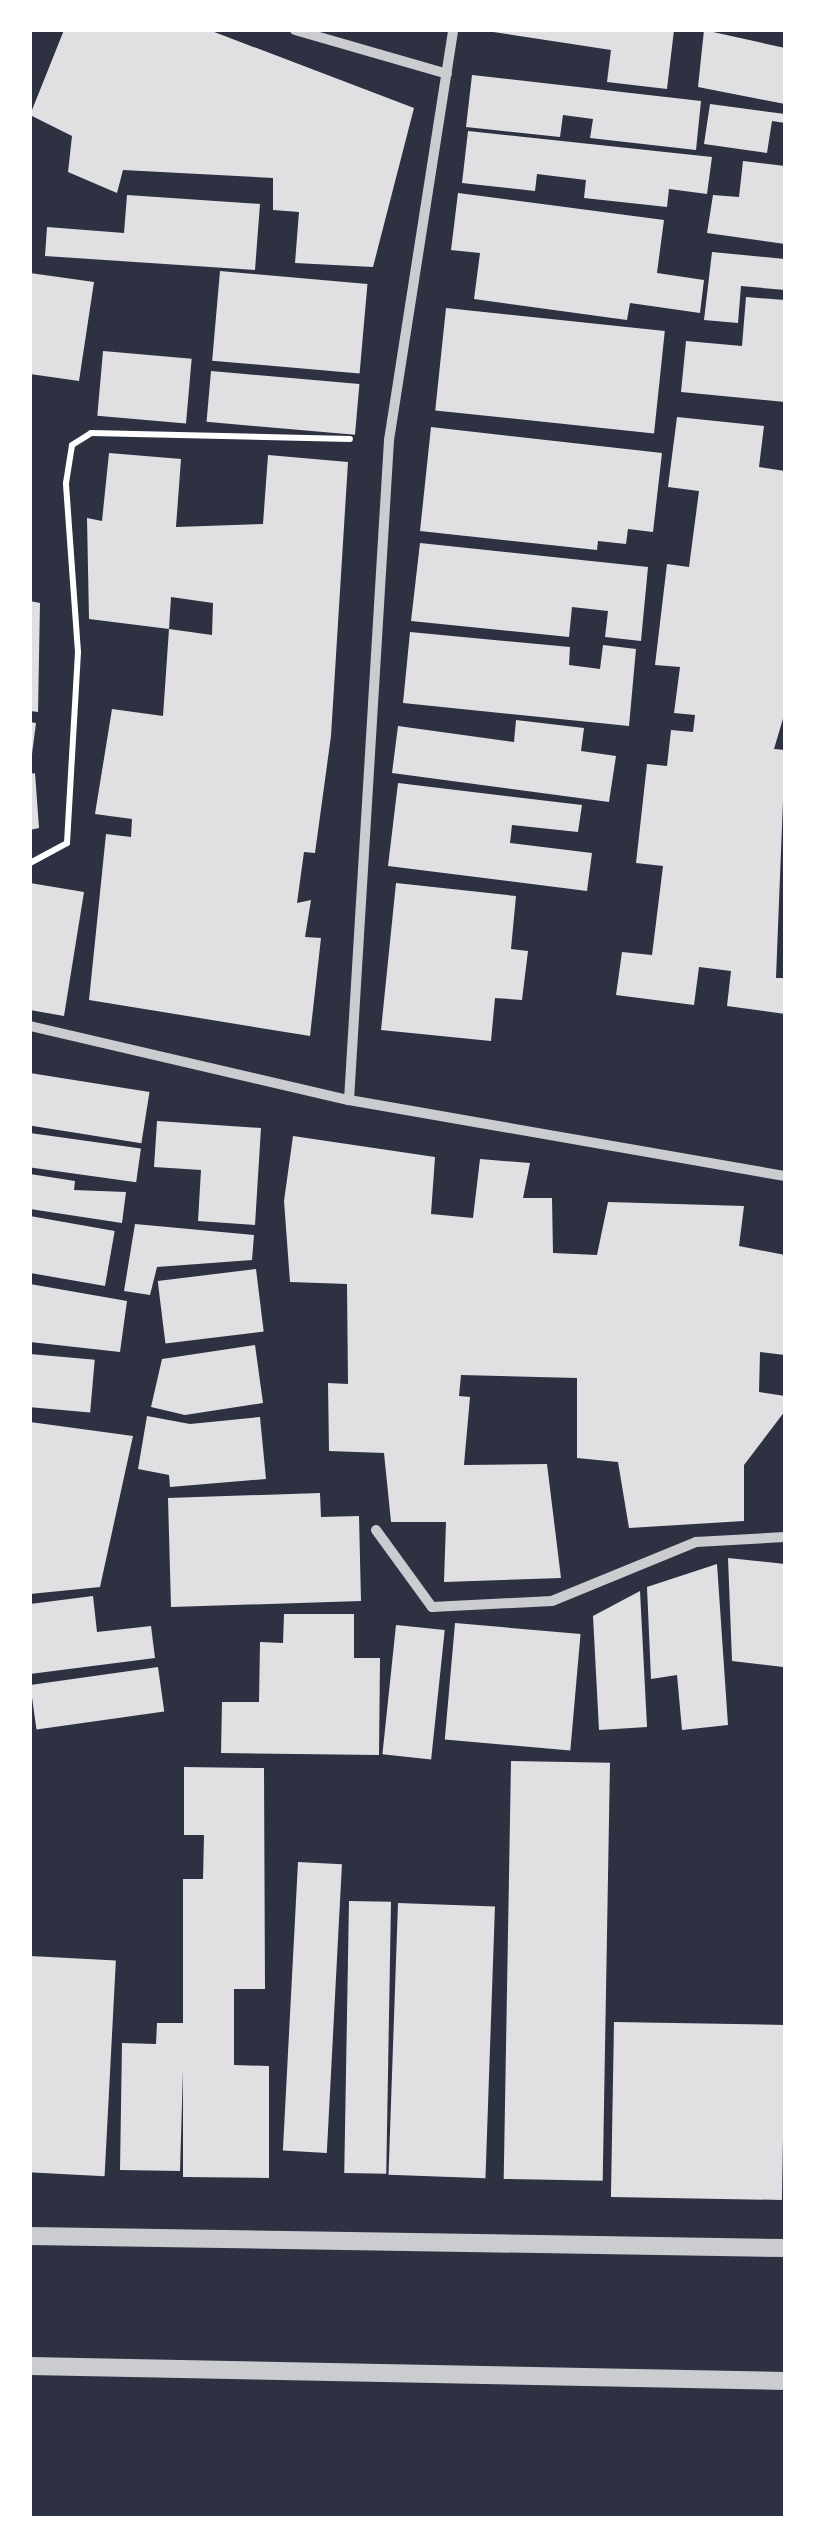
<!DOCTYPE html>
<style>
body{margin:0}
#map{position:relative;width:815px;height:2548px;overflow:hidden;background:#2d3142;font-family:Arial,sans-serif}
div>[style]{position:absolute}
.building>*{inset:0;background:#e0e0e3;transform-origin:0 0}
.path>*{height:6px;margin:-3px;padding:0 3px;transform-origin:3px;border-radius:3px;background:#fff}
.minor>*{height:10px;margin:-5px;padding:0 5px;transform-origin:5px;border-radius:5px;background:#caccd0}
.tertiary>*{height:18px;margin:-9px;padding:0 9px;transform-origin:9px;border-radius:9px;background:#caccd0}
span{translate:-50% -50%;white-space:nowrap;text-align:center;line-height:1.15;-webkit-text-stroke:10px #fff;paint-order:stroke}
.frame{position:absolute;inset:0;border:32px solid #fff;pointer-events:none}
</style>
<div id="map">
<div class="building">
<i style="clip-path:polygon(64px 30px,209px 30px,414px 108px,373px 267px,295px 263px,299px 212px,273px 210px,273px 178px,123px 170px,117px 193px,68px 172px,72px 136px,30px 115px)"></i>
<i style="clip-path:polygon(480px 30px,674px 30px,667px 89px,607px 82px,611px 50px)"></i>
<i style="clip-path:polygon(704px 30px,785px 48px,785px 104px,698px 87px)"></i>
<i style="clip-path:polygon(472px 75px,701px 101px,696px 150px,590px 138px,593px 119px,563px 115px,560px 137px,466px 127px)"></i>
<i style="clip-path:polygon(710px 104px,785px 114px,785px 123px,772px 121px,767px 153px,704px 144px)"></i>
<i style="clip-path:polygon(468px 131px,712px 157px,707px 194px,669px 189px,667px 207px,584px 198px,586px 180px,537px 174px,535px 191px,462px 183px)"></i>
<i style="clip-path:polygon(743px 161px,785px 166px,785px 244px,707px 233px,713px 195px,739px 197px)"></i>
<i style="clip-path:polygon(458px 193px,664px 220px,657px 273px,704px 280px,700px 313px,630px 303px,627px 320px,474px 299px,480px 253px,451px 250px)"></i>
<i style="clip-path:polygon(127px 195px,260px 204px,255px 270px,45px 256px,47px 227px,124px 233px)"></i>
<i style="clip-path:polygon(712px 252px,785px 259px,785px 290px,741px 286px,738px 323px,704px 320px)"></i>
<i style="left:220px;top:271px;width:148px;height:90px;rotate:5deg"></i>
<i style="clip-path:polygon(30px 273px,94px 282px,79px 381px,30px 374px)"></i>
<i style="clip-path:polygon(746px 297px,785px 300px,785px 402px,681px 392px,686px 341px,742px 346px)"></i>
<i style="left:446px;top:308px;width:220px;height:103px;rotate:6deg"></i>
<i style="left:103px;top:351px;width:89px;height:65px;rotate:5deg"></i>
<i style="left:211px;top:371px;width:149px;height:51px;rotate:5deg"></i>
<i style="clip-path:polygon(677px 417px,764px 426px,759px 467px,785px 471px,785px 712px,774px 749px,785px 750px,776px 978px,785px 978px,785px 1014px,727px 1006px,731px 971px,699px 967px,694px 1005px,616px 995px,622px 952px,652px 955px,663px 866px,636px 863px,647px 764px,667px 766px,671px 730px,693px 732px,695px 715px,674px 713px,680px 667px,655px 665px,667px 564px,689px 567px,699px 491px,668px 487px)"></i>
<i style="clip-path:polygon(431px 427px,662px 453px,653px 532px,628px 529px,626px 544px,598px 541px,597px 550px,420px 531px)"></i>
<i style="clip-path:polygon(109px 453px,181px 459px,176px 527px,263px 524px,268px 455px,348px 462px,331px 736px,315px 853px,304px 852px,297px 903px,311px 900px,305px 937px,321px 938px,310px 1036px,89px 1000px,106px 834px,131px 837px,132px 819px,95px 814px,112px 709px,163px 716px,169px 629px,212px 635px,213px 603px,171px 597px,169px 629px,89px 619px,87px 518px,102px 521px)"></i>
<i style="clip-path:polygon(420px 543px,648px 567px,641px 641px,605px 637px,608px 611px,572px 607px,569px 637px,411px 621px)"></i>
<i style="clip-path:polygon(30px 601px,40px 603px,38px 712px,30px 711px)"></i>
<i style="clip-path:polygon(410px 632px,570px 647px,569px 665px,600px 669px,603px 645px,636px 649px,629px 726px,403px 703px)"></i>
<i style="clip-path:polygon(516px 720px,584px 728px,581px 751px,616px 756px,609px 802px,392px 773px,398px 726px,514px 742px)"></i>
<i style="clip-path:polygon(30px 722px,36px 723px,32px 754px,30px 753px)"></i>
<i style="clip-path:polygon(35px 773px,39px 828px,30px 830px,30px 774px)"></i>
<i style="clip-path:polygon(398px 783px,582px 805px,578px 832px,512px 825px,510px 843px,592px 853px,587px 891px,388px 866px)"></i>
<i style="clip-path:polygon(30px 883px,84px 892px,64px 1016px,30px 1010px)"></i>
<i style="clip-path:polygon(396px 883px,516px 896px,511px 949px,528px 951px,522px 1000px,495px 998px,491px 1041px,381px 1030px)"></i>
<i style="left:30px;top:1073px;width:121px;height:52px;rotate:9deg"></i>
<i style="clip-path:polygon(157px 1121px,261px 1128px,255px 1225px,198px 1221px,201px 1170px,154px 1167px)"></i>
<i style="left:30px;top:1133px;width:112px;height:34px;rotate:8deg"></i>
<i style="clip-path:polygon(293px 1136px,435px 1157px,431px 1214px,473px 1218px,480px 1159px,530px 1163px,523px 1198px,552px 1198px,553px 1253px,597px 1255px,608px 1202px,744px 1206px,739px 1246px,785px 1255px,785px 1355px,760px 1352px,759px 1392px,785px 1396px,785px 1411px,744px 1465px,744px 1521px,629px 1528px,618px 1462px,577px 1458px,577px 1378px,461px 1375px,459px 1396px,470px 1397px,464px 1465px,547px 1464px,561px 1578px,444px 1582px,446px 1522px,391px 1522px,384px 1453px,329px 1451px,328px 1383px,348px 1384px,347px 1284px,290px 1282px,284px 1201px)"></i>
<i style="clip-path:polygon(30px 1174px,75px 1181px,74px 1190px,126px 1192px,122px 1223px,30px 1209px)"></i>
<i style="left:30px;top:1216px;width:86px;height:56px;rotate:10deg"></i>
<i style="clip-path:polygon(135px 1224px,254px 1235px,252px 1260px,157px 1267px,150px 1295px,124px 1291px)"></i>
<i style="left:256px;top:1269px;width:63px;height:99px;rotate:83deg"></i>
<i style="clip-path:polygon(30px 1284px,127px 1301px,120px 1352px,30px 1342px)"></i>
<i style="clip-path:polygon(255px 1345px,263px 1403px,185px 1415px,151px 1407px,162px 1359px)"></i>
<i style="left:30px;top:1354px;width:65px;height:53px;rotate:5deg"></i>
<i style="clip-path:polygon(147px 1416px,190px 1424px,260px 1417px,266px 1479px,170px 1487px,169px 1475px,138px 1469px)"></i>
<i style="clip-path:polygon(30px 1422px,133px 1436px,100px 1587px,30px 1594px)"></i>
<i style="clip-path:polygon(320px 1493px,321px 1517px,359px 1516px,361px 1601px,171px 1607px,168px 1498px)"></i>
<i style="clip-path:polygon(728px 1558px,785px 1564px,783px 1667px,732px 1661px)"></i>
<i style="clip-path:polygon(717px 1564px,728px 1725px,682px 1730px,677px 1675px,651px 1679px,647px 1587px)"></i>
<i style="clip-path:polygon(640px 1591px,647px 1727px,599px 1730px,593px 1616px)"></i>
<i style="clip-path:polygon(93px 1596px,97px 1632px,151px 1626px,155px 1658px,30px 1674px,30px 1604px)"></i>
<i style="clip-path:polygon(284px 1614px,354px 1614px,354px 1658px,380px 1658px,379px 1755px,221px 1753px,222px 1702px,259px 1702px,260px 1642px,283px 1643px)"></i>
<i style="left:455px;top:1623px;width:126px;height:117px;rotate:5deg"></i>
<i style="left:396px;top:1625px;width:49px;height:130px;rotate:6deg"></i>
<i style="left:158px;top:1667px;width:45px;height:129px;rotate:82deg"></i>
<i style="left:511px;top:1761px;width:99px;height:418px;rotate:1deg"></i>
<i style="clip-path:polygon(184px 1767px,264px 1768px,265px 1989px,234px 1989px,234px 2065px,269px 2066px,269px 2178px,183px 2177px,183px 2070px,180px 2171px,120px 2170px,122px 2043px,156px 2044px,157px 2023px,183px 2023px,183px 1879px,203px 1879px,204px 1835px,184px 1835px)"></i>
<i style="left:298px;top:1862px;width:44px;height:289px;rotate:3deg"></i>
<i style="left:349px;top:1901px;width:42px;height:272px;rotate:1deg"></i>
<i style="left:398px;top:1903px;width:97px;height:272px;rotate:2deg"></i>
<i style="left:30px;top:1956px;width:86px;height:216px;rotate:3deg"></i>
<i style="left:614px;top:2022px;width:171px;height:175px;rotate:1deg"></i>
</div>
<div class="path">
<i style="left:30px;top:863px;width:42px;rotate:-28.4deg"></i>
<i style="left:67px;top:843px;width:191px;rotate:-86.7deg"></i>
<i style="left:78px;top:652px;width:169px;rotate:-94.1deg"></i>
<i style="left:66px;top:483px;width:38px;rotate:-81deg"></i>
<i style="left:72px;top:445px;width:22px;rotate:-32deg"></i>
<i style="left:91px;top:433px;width:259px;rotate:1.3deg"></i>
</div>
<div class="minor">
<i style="left:295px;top:30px;width:158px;rotate:16.1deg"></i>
<i style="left:30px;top:1026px;width:327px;rotate:13.1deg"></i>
<i style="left:349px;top:1100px;width:443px;rotate:9.9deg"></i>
<i style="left:349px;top:1100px;width:661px;rotate:-86.53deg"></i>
<i style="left:389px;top:440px;width:415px;rotate:-81.1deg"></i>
<i style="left:376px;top:1530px;width:95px;rotate:54deg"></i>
<i style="left:432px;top:1607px;width:120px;rotate:-2.9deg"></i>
<i style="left:552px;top:1601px;width:156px;rotate:-22.3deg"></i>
<i style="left:696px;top:1542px;width:89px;rotate:-3.2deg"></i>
</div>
<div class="tertiary">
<i style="left:30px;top:2236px;width:755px;rotate:0.91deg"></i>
<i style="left:30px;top:2366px;width:755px;rotate:1.14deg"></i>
</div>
<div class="frame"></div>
</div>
